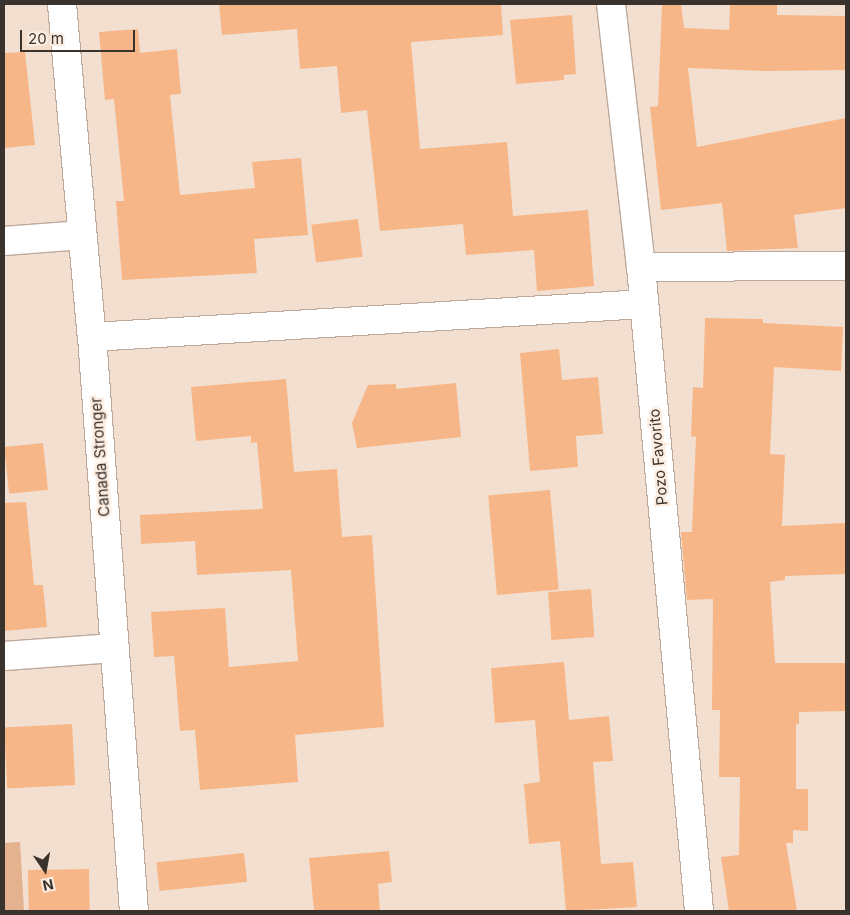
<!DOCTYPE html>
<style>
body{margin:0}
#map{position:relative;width:850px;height:915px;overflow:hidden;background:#f3dfd0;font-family:Inter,sans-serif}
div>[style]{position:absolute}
.green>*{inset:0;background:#e4b28e}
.building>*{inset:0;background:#f6b687;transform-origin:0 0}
.roads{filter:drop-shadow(1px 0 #bda99c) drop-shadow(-1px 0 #bda99c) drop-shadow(0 1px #bda99c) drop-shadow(0 -1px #bda99c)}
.minor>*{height:28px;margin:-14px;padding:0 14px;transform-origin:14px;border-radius:14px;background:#fff}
span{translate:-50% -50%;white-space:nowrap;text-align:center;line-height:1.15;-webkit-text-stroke:5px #fdede1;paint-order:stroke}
.street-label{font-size:15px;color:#3a322d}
.frame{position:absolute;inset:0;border:5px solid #3a322d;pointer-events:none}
.north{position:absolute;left:20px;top:845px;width:50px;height:50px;-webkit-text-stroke:4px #fdede1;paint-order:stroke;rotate:168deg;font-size:14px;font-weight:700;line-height:20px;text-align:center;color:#3a322d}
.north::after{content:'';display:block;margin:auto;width:18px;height:22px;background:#3a322d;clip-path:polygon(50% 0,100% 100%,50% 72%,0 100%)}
.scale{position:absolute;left:20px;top:30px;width:115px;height:22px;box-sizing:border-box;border:2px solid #3a322d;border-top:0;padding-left:6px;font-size:15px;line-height:18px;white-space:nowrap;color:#3a322d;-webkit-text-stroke:4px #fdede1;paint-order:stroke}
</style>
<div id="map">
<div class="green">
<i style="clip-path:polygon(20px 842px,24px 911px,4px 911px,4px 843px)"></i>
</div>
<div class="building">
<i style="clip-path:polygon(219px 4px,501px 4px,503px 35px,411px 42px,420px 149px,507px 142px,513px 216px,588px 210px,594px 286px,537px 291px,534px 250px,466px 255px,463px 224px,380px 231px,367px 110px,341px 113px,337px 66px,300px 69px,297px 29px,222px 35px)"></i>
<i style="clip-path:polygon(662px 4px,681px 4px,684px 28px,729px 30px,730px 5px,777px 5px,777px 15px,846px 16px,846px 70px,765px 71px,688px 68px,697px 147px,846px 118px,846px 208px,794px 215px,798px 248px,727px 251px,722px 203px,661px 210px,650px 107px,658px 106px)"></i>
<i style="clip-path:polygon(572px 15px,576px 74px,564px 75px,564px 80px,516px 84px,510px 20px)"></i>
<i style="clip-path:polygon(138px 29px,140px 53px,177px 49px,181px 94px,170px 95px,180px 195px,255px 188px,252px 162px,301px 158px,308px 235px,254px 239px,257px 273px,122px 280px,116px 201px,124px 201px,114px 99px,105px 100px,99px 32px)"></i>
<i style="clip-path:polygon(25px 52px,35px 145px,4px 148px,4px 53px)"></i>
<i style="left:358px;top:219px;width:38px;height:47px;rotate:83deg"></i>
<i style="clip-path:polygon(705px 318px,763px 319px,763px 323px,843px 327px,841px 371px,774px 367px,770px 454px,785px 455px,782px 526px,846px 523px,846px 574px,785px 576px,785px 580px,770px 582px,775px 663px,846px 663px,846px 711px,799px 712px,799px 724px,796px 724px,796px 789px,808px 789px,808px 831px,793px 830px,793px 843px,786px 843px,797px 911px,729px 911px,721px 857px,739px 855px,740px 777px,719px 777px,720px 710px,712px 710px,713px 599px,687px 600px,681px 532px,692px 532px,696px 437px,691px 436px,693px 387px,703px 388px)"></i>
<i style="clip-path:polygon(559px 349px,562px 380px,598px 377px,603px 434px,576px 436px,578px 467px,530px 471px,520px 353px)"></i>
<i style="clip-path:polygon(286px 379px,294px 472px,337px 469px,342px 537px,372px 535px,384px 727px,295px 735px,298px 782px,200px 790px,195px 730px,180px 731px,174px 656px,154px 657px,151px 612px,225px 608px,229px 667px,298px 661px,291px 570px,197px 575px,195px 541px,141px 544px,140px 515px,263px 509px,257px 442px,251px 443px,251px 436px,196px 441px,191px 387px)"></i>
<i style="clip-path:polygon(456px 383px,461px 437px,357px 448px,352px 423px,368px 385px,396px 384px,396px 389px)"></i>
<i style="left:43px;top:443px;width:47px;height:39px;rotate:84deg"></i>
<i style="left:550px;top:490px;width:100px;height:62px;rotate:85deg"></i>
<i style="clip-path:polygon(26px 502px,34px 585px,43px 585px,47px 627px,4px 631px,4px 503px)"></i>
<i style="left:591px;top:589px;width:48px;height:43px;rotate:86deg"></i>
<i style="clip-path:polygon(564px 662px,569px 720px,609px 716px,613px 761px,593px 762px,601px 864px,633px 862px,637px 907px,566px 911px,560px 841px,529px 844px,524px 784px,540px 782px,535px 720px,495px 723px,491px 668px)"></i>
<i style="left:72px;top:724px;width:61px;height:68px;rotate:87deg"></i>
<i style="clip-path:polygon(389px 851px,392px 882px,378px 884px,380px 911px,314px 911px,309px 858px)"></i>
<i style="left:244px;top:853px;width:29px;height:88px;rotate:84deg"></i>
<i style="left:89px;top:869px;width:42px;height:61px;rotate:89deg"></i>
</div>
<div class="roads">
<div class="minor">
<i style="left:62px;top:4px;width:334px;rotate:84.9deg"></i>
<i style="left:92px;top:337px;width:576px;rotate:85.82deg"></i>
<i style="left:611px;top:4px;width:265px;rotate:83.5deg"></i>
<i style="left:641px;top:267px;width:647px;rotate:84.85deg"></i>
<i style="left:4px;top:241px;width:78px;rotate:-4.4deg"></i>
<i style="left:641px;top:267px;width:205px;rotate:-0.3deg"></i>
<i style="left:92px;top:337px;width:553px;rotate:-3.42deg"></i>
<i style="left:4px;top:656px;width:110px;rotate:-4.2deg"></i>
</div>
</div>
<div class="street-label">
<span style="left:100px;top:457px;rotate:-94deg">Canada Stronger</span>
<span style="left:658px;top:457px;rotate:-95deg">Pozo Favorito</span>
</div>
<div class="frame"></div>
<div class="north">N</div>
<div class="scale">20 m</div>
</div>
